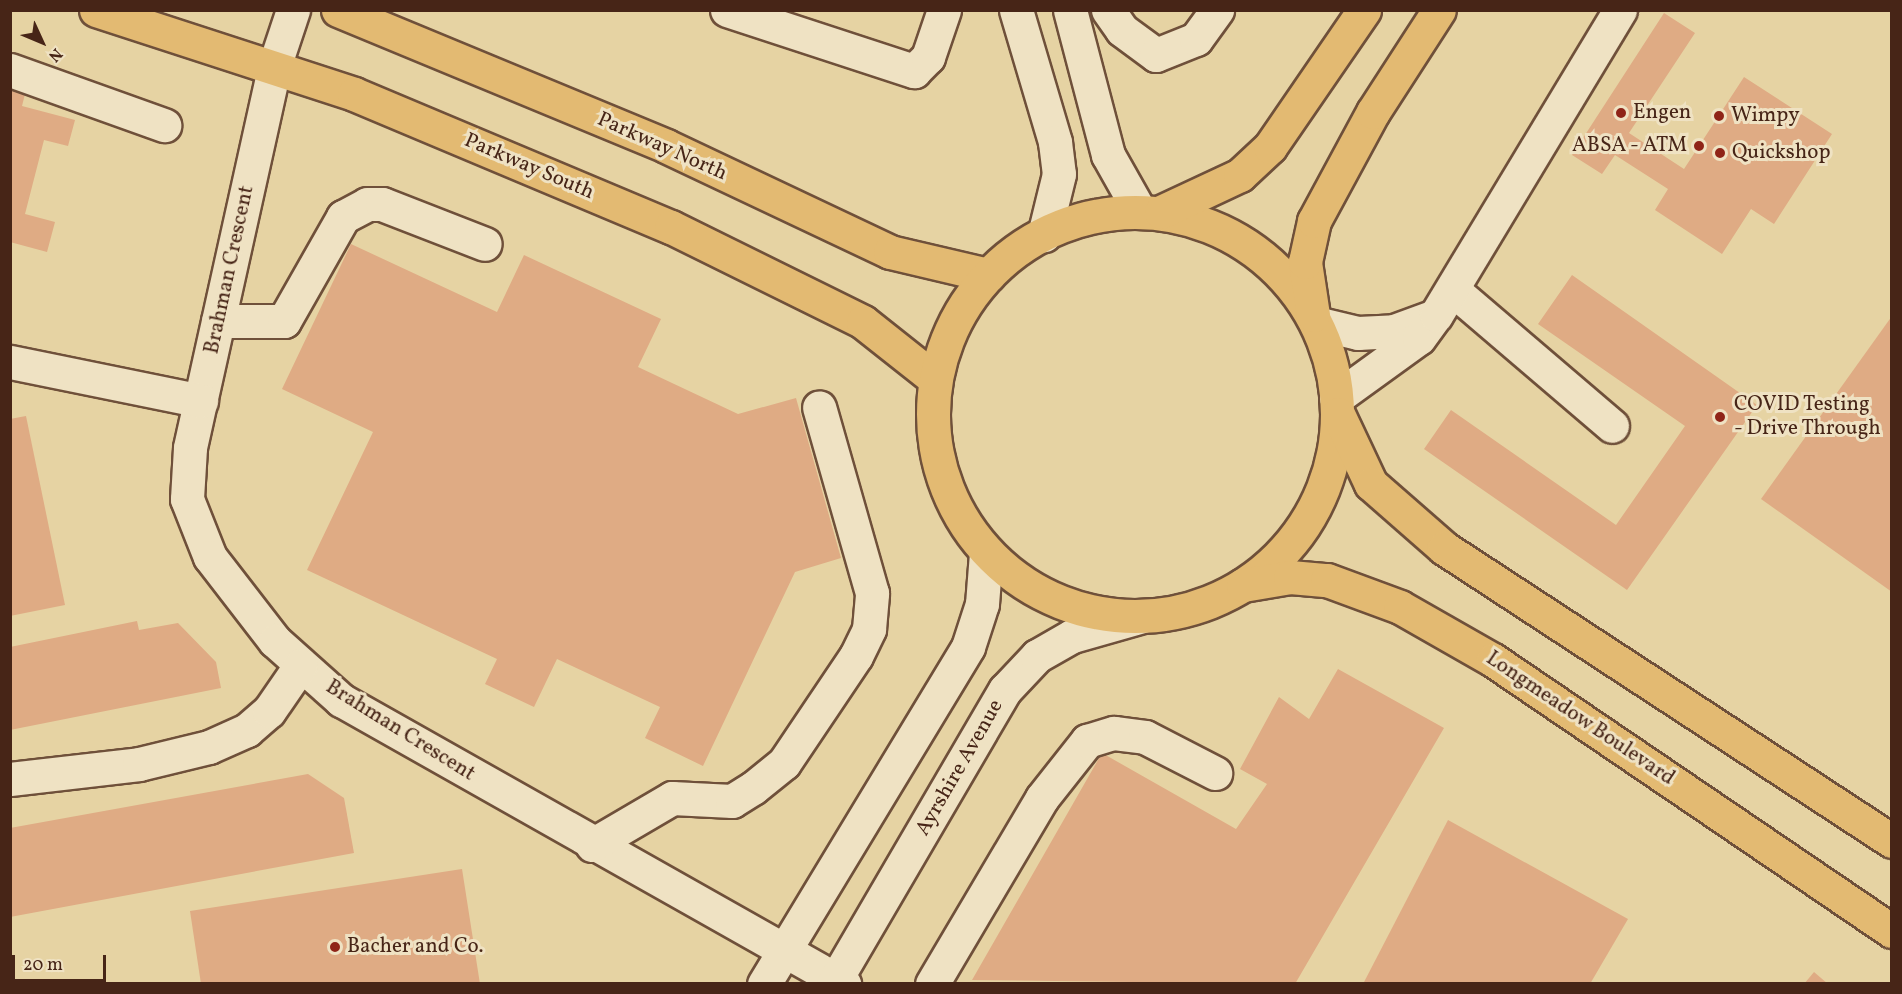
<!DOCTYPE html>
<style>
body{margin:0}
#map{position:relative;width:1902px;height:994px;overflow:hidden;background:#e6d3a3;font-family:Vollkorn,serif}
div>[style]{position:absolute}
.building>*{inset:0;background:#dfab84}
.roads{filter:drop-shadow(2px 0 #6f503a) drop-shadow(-2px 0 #6f503a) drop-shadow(0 2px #6f503a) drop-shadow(0 -2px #6f503a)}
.minor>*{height:33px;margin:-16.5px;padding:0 16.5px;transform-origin:16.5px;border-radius:16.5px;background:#efe2c3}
.major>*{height:33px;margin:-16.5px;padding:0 16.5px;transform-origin:16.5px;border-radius:16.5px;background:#e3ba72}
.major>.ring{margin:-16.5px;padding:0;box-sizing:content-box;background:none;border:33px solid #e3ba72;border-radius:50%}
.highway>*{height:33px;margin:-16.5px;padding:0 16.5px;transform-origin:16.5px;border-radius:16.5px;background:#e3ba72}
.dots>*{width:16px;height:16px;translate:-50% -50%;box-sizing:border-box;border:3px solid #efe2c3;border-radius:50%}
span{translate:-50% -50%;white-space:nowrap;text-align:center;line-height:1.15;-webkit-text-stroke:6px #efe2c3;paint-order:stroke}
.poi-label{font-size:21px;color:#472517}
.left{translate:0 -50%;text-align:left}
.right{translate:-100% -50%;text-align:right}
.street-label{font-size:21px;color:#472517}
.frame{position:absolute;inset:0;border:12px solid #472517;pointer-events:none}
.north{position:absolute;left:12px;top:12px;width:60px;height:60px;-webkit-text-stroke:4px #efe2c3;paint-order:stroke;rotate:134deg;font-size:16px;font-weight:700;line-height:24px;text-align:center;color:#472517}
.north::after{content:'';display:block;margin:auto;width:21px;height:27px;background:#472517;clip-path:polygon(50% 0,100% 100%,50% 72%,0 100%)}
.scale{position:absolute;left:12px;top:955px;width:94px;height:27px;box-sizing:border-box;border:3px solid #472517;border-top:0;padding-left:8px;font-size:18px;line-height:21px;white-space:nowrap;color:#472517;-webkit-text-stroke:4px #efe2c3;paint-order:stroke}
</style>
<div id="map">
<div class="building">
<i style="clip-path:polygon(1664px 13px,1695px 33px,1629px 133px,1684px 169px,1744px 77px,1832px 134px,1774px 224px,1751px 209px,1722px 254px,1655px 210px,1668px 189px,1615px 155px,1602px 174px,1572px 155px)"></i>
<i style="clip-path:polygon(10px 82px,27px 86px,22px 106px,75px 120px,68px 146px,44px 140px,25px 214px,55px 222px,47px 252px,10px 242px)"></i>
<i style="clip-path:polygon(351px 244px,497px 312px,524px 255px,661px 319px,638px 367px,738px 414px,796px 398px,841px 558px,795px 572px,703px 766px,645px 738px,660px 707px,557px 659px,534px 707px,485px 684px,497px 659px,307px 570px,373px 432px,282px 389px)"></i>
<i style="clip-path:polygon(1572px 275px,1757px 405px,1627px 590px,1424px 449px,1451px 410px,1616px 525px,1685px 426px,1538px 324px)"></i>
<i style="clip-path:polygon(1892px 316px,1892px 592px,1761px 499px)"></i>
<i style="clip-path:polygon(26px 416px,65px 605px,10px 616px,10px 419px)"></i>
<i style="clip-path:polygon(137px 621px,139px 630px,178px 623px,216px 662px,221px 688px,10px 730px,10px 647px)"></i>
<i style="clip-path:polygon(1338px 669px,1444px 728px,1295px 984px,972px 980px,1102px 753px,1236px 829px,1267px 784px,1240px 769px,1279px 697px,1309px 719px)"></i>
<i style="clip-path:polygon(308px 774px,344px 798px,354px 853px,10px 917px,10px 828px)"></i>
<i style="clip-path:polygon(1448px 820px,1628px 919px,1590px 984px,1363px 984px)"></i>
<i style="clip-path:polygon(462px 869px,480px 984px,201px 984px,190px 911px)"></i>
<i style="clip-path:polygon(1814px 972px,1828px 984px,1804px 984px)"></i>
</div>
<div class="roads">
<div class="minor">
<i style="left:293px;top:10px;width:57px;rotate:108.4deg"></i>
<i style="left:275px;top:64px;width:393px;rotate:102.5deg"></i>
<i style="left:190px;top:448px;width:51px;rotate:93.4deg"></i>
<i style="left:187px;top:499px;width:62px;rotate:68.4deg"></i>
<i style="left:210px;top:557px;width:106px;rotate:52.3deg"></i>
<i style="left:275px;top:641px;width:89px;rotate:41.8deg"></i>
<i style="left:341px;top:700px;width:578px;rotate:29.45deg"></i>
<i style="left:727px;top:10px;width:197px;rotate:18.1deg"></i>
<i style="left:914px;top:71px;width:20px;rotate:-45deg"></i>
<i style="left:928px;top:57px;width:50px;rotate:-71.2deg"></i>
<i style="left:1016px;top:10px;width:138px;rotate:73.5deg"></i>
<i style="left:1055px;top:142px;width:32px;rotate:83deg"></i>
<i style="left:1059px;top:174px;width:63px;rotate:103.8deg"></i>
<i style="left:1070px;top:10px;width:150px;rotate:75.3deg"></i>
<i style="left:1108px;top:155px;width:63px;rotate:60.6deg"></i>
<i style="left:1108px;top:10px;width:24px;rotate:55deg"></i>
<i style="left:1122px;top:30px;width:42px;rotate:36.3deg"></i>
<i style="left:1156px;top:55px;width:43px;rotate:-21.8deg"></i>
<i style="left:1196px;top:39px;width:36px;rotate:-54deg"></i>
<i style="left:10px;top:70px;width:164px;rotate:19.7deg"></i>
<i style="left:1453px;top:290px;width:209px;rotate:40.5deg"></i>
<i style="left:218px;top:321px;width:66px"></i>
<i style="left:284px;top:321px;width:120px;rotate:-60.4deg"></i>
<i style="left:343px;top:217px;width:27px;rotate:-28deg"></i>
<i style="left:367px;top:204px;width:15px"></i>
<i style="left:382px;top:204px;width:110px;rotate:21.2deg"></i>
<i style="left:1316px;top:323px;width:43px;rotate:13.4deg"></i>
<i style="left:1358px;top:333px;width:36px;rotate:-3deg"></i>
<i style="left:1394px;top:331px;width:40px;rotate:-20.2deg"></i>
<i style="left:10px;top:362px;width:195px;rotate:11.5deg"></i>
<i style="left:1336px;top:398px;width:102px;rotate:-35.9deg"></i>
<i style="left:1419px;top:338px;width:29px;rotate:-54deg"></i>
<i style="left:1436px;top:315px;width:356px;rotate:-58.9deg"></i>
<i style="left:10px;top:779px;width:130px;rotate:-6.6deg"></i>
<i style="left:139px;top:764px;width:72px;rotate:-13.7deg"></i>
<i style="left:209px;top:747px;width:42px;rotate:-24.1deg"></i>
<i style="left:247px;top:730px;width:29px;rotate:-41deg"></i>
<i style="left:269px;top:711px;width:55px;rotate:-55.4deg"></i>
<i style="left:592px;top:845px;width:93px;rotate:-30.4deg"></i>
<i style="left:672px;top:798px;width:60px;rotate:2.9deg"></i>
<i style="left:732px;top:801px;width:25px;rotate:-32deg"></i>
<i style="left:753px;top:788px;width:40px;rotate:-39deg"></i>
<i style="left:784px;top:763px;width:129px;rotate:-56.1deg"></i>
<i style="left:856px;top:656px;width:30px;rotate:-64deg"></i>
<i style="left:869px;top:629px;width:36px;rotate:-85deg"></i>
<i style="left:872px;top:593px;width:193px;rotate:-105.9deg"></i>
<i style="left:764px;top:984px;width:394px;rotate:-58.8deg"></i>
<i style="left:968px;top:647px;width:45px;rotate:-72deg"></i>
<i style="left:982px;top:604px;width:51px;rotate:-85.5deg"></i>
<i style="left:833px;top:984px;width:341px;rotate:-59.7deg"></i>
<i style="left:1005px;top:690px;width:47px;rotate:-46.7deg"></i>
<i style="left:1037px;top:656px;width:40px;rotate:-29.7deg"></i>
<i style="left:1072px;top:636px;width:74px;rotate:-15.7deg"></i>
<i style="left:932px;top:984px;width:216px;rotate:-59.4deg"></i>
<i style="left:1042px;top:798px;width:73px;rotate:-51.7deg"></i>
<i style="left:1087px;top:741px;width:28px;rotate:-17deg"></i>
<i style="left:1114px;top:733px;width:31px;rotate:7deg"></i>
<i style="left:1145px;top:737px;width:79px;rotate:27.2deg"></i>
</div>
<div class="major">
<i style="left:96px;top:10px;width:271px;rotate:18deg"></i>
<i style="left:354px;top:94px;width:344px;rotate:22.8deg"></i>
<i style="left:671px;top:227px;width:214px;rotate:26.3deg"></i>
<i style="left:863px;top:322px;width:92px;rotate:38.4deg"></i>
<i style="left:338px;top:10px;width:355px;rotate:22.5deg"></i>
<i style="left:666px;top:146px;width:248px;rotate:25.3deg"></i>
<i style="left:890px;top:252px;width:101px;rotate:13.2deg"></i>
<i class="ring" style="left:933px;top:212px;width:371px;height:371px"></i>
<i style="left:1338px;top:414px;width:77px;rotate:64.8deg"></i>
<i style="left:1371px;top:484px;width:97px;rotate:41.2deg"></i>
<i style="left:1444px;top:548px;width:535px;rotate:33.19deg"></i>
<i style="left:1243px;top:585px;width:48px;rotate:-9.7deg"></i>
<i style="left:1290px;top:577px;width:37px;rotate:5deg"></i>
<i style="left:1327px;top:580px;width:78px;rotate:20.3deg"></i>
<i style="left:1400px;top:607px;width:107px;rotate:29.7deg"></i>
<i style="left:1493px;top:660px;width:482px;rotate:34.2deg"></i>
</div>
<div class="highway">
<i style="left:1161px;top:212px;width:87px;rotate:-25.1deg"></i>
<i style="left:1240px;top:175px;width:41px;rotate:-43deg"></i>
<i style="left:1270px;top:147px;width:166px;rotate:-55.5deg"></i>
<i style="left:1313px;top:315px;width:54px;rotate:-98.6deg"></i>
<i style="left:1305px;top:262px;width:42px;rotate:-77.6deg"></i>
<i style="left:1314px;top:221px;width:124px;rotate:-61.6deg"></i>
<i style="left:1373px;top:112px;width:121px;rotate:-57.1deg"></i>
</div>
</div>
<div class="dots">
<i style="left:1621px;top:113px;background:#8f2418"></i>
<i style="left:1719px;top:116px;background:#8f2418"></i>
<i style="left:1699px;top:146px;background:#8f2418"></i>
<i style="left:1720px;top:153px;background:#8f2418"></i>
<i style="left:1720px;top:417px;background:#8f2418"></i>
<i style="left:335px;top:947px;background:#8f2418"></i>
</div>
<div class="poi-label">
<span class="left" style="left:1633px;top:113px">Engen</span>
<span class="left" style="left:1731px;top:116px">Wimpy</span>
<span class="right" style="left:1687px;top:146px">ABSA - ATM</span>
<span class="left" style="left:1732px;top:153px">Quickshop</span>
<span class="left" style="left:1734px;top:417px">COVID Testing<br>- Drive Through</span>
<span class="left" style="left:347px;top:947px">Bacher and Co.</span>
</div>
<div class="street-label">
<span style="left:662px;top:147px;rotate:24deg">Parkway North</span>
<span style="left:529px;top:167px;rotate:23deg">Parkway South</span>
<span style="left:230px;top:270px;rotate:-78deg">Brahman Crescent</span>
<span style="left:1580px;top:719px;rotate:34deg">Longmeadow Boulevard</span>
<span style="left:400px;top:731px;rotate:32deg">Brahman Crescent</span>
<span style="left:960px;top:768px;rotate:-60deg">Ayrshire Avenue</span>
</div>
<div class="frame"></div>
<div class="north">N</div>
<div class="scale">20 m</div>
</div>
